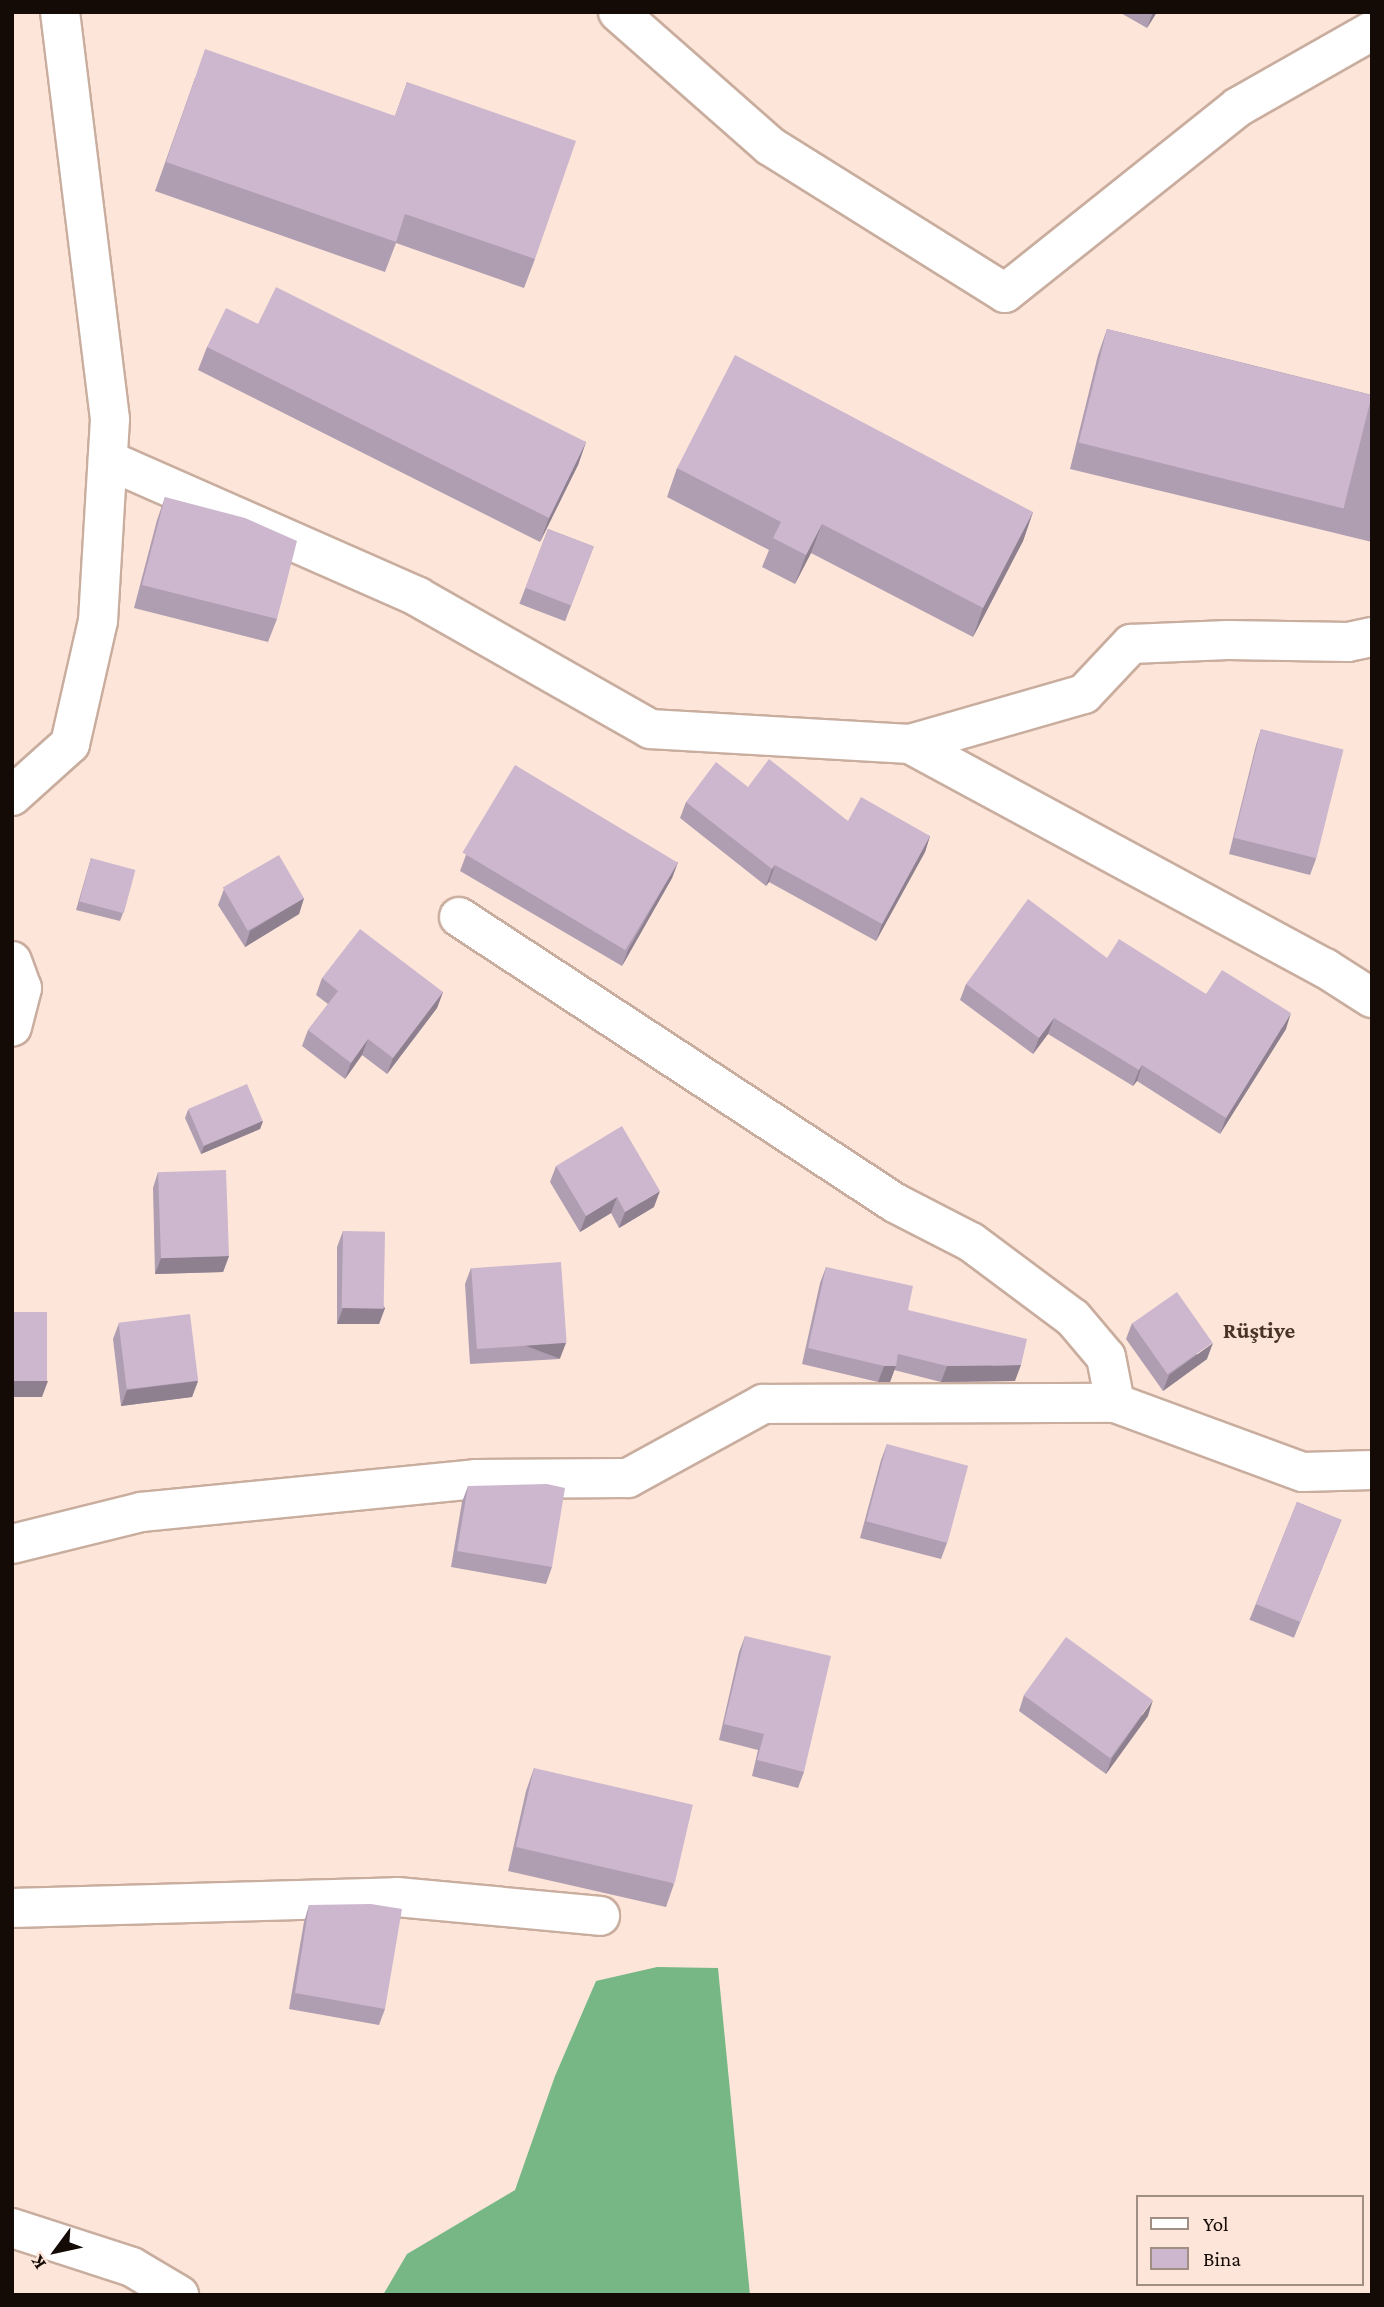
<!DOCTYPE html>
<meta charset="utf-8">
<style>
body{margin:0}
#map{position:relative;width:1384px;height:2307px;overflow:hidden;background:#fde6d9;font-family:"Crimson Pro",serif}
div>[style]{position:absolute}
.forest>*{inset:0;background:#77b786}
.roads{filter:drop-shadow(2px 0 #c9ad9e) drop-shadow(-2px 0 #c9ad9e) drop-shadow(0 2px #c9ad9e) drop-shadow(0 -2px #c9ad9e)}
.minor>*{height:38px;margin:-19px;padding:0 19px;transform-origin:19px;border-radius:19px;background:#fff}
.wall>*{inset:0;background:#af9db1;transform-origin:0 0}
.shaded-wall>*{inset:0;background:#8f8090;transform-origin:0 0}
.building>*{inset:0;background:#ccb7ce;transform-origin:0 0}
span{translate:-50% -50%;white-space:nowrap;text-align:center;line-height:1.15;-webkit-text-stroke:6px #fde6d9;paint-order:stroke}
.neighbourhood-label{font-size:23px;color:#493226;font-weight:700}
.frame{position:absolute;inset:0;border:14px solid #140a06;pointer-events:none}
.legend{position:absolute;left:1136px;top:2195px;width:228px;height:91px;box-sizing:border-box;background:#fde6d9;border:2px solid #a08e85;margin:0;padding:9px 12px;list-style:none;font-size:21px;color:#140a06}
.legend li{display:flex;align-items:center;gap:14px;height:35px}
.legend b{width:35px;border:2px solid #a08e85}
.north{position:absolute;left:21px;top:2216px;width:70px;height:70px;-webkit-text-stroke:5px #fde6d9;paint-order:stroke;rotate:237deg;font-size:19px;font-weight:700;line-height:28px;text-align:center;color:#140a06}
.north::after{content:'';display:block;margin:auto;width:24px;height:32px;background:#140a06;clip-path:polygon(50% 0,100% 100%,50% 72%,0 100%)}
</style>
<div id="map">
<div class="forest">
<i style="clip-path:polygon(657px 1967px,718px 1968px,750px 2295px,383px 2295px,407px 2254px,515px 2190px,555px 2076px,596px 1981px)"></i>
</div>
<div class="roads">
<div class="minor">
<i style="left:618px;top:12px;width:203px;rotate:41.4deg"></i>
<i style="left:770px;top:146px;width:277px;rotate:32deg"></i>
<i style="left:1005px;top:293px;width:298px;rotate:-38.6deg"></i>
<i style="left:1238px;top:107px;width:154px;rotate:-29.6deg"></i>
<i style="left:108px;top:460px;width:339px;rotate:23.8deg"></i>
<i style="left:418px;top:597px;width:267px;rotate:29.6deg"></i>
<i style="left:650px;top:729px;width:260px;rotate:3.3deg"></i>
<i style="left:910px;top:744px;width:181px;rotate:-16deg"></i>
<i style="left:1084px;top:694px;width:69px;rotate:-46.8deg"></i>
<i style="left:1131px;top:644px;width:97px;rotate:-2.4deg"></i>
<i style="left:1228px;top:640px;width:120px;rotate:1deg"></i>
<i style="left:1348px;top:642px;width:25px;rotate:-12deg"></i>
<i style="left:910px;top:744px;width:472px;rotate:28.4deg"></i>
<i style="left:1325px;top:968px;width:56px;rotate:32.6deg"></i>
<i style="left:12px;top:796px;width:78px;rotate:-41.9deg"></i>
<i style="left:70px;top:744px;width:126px;rotate:-77.2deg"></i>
<i style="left:98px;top:621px;width:202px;rotate:-86.6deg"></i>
<i style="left:110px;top:419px;width:410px;rotate:-97deg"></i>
<i style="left:459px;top:917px;width:521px;rotate:33.26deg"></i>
<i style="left:895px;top:1203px;width:85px;rotate:27.2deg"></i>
<i style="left:971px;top:1242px;width:127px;rotate:36.7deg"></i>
<i style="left:1073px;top:1318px;width:51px;rotate:49.8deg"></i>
<i style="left:1106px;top:1357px;width:47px;rotate:78.9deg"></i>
<i style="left:12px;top:961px;width:29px;rotate:70deg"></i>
<i style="left:22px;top:988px;width:40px;rotate:104.4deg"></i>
<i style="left:12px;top:1544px;width:133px;rotate:-13.9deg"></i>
<i style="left:141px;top:1512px;width:336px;rotate:-5.6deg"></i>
<i style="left:475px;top:1479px;width:153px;rotate:-0.4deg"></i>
<i style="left:628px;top:1478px;width:154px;rotate:-28.7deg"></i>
<i style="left:763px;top:1404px;width:352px;rotate:-0.2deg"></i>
<i style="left:1115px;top:1403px;width:200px;rotate:20.2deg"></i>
<i style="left:1303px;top:1472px;width:69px;rotate:-1.7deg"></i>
<i style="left:12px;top:1908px;width:385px;rotate:-1.6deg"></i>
<i style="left:397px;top:1897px;width:204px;rotate:5.3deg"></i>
<i style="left:12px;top:2228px;width:126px;rotate:18deg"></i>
<i style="left:132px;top:2267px;width:55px;rotate:30.8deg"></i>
</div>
</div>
<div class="wall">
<i style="clip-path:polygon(1119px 12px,1157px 12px,1147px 28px)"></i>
<i style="clip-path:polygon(195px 78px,395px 116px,407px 82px,535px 259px,524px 288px,396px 243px,385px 272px,155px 191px)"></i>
<i style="clip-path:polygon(258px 324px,586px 442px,578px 465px,540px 542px,198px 370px,207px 347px)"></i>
<i style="clip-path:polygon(1107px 329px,1372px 395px,1372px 542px,1070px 469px,1098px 355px)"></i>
<i style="clip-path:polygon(677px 468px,1033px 512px,1023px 541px,973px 637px,811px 553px,795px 584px,762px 567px,769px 550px,667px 497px)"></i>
<i style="clip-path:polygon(165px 497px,277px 619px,268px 642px,134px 608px,157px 520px)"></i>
<i style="left:548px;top:529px;width:49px;height:80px;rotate:21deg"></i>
<i style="clip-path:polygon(1261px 729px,1316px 859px,1310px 875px,1229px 854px,1256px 745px)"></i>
<i style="clip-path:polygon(748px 787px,848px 821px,930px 836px,925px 852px,876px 941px,769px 882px,766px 886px,680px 818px,686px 802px)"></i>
<i style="clip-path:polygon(466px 855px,678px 862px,672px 878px,622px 966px,460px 871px)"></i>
<i style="clip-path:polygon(91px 858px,123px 913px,120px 921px,76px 910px)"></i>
<i style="clip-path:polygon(224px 889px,304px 898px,299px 914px,245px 947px,218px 905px)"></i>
<i style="clip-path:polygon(1107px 958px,1206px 994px,1286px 1029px,1220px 1134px,1137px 1081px,1133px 1086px,1048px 1034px,1033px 1054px,960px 1000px,966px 984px)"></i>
<i style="clip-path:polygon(322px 978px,443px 992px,437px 1008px,387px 1074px,362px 1055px,345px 1079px,302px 1046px,308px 1030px,328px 1004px,316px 995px)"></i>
<i style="clip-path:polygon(188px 1110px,263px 1121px,260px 1129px,201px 1154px,185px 1118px)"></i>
<i style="clip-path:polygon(556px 1166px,654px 1207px,619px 1228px,611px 1213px,580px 1232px,550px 1182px)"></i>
<i style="clip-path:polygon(158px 1172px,229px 1256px,223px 1272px,155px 1274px,153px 1188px)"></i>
<i style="clip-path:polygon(343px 1231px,385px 1308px,379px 1324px,337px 1324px,337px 1247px)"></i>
<i style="clip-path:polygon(826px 1267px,908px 1310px,1015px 1381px,941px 1382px,894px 1370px,890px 1382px,878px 1382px,802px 1364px,820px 1283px)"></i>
<i style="clip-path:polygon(471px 1268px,560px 1359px,470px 1364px,465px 1284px)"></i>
<i style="clip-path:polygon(119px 1323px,198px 1381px,192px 1397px,121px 1406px,113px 1339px)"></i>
<i style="clip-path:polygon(1132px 1323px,1207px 1359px,1163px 1391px,1126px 1339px)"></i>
<i style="clip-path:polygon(887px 1444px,947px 1543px,941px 1559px,860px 1538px,881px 1460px)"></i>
<i style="clip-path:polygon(468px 1486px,552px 1567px,546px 1584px,451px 1567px,462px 1502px)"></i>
<i style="left:1297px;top:1502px;width:48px;height:127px;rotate:22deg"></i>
<i style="clip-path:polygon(745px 1636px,804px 1772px,798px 1788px,752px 1776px,758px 1750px,719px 1740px,739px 1652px)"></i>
<i style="clip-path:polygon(1024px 1695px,1148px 1716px,1106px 1774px,1019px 1711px)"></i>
<i style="clip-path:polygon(534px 1768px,674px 1884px,666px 1907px,508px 1871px,526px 1791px)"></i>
<i style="clip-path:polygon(309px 1905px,385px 2009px,379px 2025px,289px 2009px,304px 1922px)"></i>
</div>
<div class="shaded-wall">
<i style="clip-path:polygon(1153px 12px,1157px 12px,1147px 28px)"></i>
<i style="clip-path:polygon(586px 442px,578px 465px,540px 542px,549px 518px)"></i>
<i style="clip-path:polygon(1033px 512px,1023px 541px,973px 637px,983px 608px)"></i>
<i style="clip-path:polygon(822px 524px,811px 553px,795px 584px,806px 555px)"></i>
<i style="clip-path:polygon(930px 836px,925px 852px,876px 941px,882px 924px)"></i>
<i style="clip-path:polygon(678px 862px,672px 878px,622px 966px,628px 950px)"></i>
<i style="clip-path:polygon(775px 865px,769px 882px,766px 886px,772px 869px)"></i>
<i style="clip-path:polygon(304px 898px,299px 914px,245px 947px,250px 931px)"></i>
<i style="clip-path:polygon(443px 992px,437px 1008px,387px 1074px,393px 1058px)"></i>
<i style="clip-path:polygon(1291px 1013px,1286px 1029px,1220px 1134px,1226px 1118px)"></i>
<i style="clip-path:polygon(1054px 1018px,1048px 1034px,1033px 1054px,1039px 1038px)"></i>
<i style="clip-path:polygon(368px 1039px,362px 1055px,345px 1079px,351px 1063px)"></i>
<i style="clip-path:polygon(1142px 1065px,1137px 1081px,1133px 1086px,1139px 1070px)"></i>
<i style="clip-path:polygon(263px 1121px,260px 1129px,201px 1154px,204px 1146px)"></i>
<i style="clip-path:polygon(660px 1191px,654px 1207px,619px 1228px,625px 1212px)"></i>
<i style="clip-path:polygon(617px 1197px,611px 1213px,580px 1232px,586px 1216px)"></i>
<i style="clip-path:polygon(229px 1256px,223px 1272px,155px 1274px,161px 1258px)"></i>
<i style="clip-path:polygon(343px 1308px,385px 1308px,379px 1324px,337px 1324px)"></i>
<i style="left:566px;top:1343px;width:17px;height:91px;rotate:111deg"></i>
<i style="clip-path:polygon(1213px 1343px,1207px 1359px,1163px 1391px,1169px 1375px)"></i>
<i style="clip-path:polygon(1021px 1365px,1015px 1381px,941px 1382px,947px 1366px)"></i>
<i style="clip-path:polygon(884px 1366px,896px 1366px,890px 1382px,878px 1382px)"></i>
<i style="clip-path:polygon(12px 1381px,48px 1381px,42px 1397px,12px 1397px)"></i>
<i style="clip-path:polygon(198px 1381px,192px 1397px,121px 1406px,127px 1390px)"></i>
<i style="clip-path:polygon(1153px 1700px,1148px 1716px,1106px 1774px,1112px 1758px)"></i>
</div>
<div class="building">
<i style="clip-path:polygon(205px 49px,395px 116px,407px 82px,576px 141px,535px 259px,405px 214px,396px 242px,166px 162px)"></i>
<i style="clip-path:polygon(276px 287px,586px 442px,549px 518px,207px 347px,226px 308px,258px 324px)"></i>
<i style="left:1107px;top:329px;width:273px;height:117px;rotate:14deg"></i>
<i style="clip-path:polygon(735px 355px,1033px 512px,983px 608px,822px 524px,806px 555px,773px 538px,781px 522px,677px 468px)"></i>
<i style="clip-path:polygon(165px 497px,245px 518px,297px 541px,277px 619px,142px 585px)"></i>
<i style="left:548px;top:529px;width:49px;height:63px;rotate:21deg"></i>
<i style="left:1261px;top:729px;width:85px;height:112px;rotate:14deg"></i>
<i style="clip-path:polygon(769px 759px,848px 821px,861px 797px,930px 836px,882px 924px,775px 865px,772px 869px,686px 802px,716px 762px,748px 787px)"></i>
<i style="left:515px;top:765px;width:190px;height:102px;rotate:31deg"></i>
<i style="left:279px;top:855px;width:50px;height:65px;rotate:60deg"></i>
<i style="left:91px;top:858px;width:46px;height:45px;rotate:15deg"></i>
<i style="clip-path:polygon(1028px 899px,1107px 958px,1119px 939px,1206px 994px,1222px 970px,1291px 1013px,1226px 1118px,1142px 1065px,1139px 1070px,1054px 1018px,1039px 1038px,966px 984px)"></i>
<i style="clip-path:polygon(360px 929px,443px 992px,393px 1058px,368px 1039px,351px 1063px,308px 1030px,338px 991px,322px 978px)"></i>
<i style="left:247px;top:1084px;width:40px;height:64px;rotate:67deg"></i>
<i style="clip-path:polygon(622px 1126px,660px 1191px,625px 1212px,617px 1197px,586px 1216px,556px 1166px)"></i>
<i style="left:226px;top:1170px;width:86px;height:68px;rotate:88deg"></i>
<i style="left:343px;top:1231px;width:42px;height:77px;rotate:1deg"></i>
<i style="left:561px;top:1262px;width:81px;height:90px;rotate:86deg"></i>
<i style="clip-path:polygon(826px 1267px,913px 1286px,908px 1310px,1027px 1339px,1021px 1365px,947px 1366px,898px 1354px,896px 1366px,884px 1366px,808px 1348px)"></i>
<i style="left:1177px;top:1292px;width:62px;height:55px;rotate:55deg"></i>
<i style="left:12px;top:1312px;width:35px;height:69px"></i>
<i style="left:190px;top:1314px;width:67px;height:72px;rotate:83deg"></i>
<i style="left:887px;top:1444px;width:84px;height:80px;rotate:15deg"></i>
<i style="clip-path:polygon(547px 1484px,565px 1488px,552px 1567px,457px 1551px,468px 1486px)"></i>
<i style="left:1297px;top:1502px;width:48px;height:110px;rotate:22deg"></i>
<i style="clip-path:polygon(745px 1636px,831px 1656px,804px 1772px,757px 1760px,764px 1734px,724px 1724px)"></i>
<i style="left:1066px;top:1637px;width:107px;height:72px;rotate:36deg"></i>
<i style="left:534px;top:1768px;width:163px;height:81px;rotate:13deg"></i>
<i style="clip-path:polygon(371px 1904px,402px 1909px,385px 2009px,295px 1993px,309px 1905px)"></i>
</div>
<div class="neighbourhood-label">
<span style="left:1259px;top:1330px">Rüştiye</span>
</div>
<div class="frame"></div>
<ul class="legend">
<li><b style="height:9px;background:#fff"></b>Yol</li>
<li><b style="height:19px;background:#ccb7ce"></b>Bina</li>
</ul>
<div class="north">K</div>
</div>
